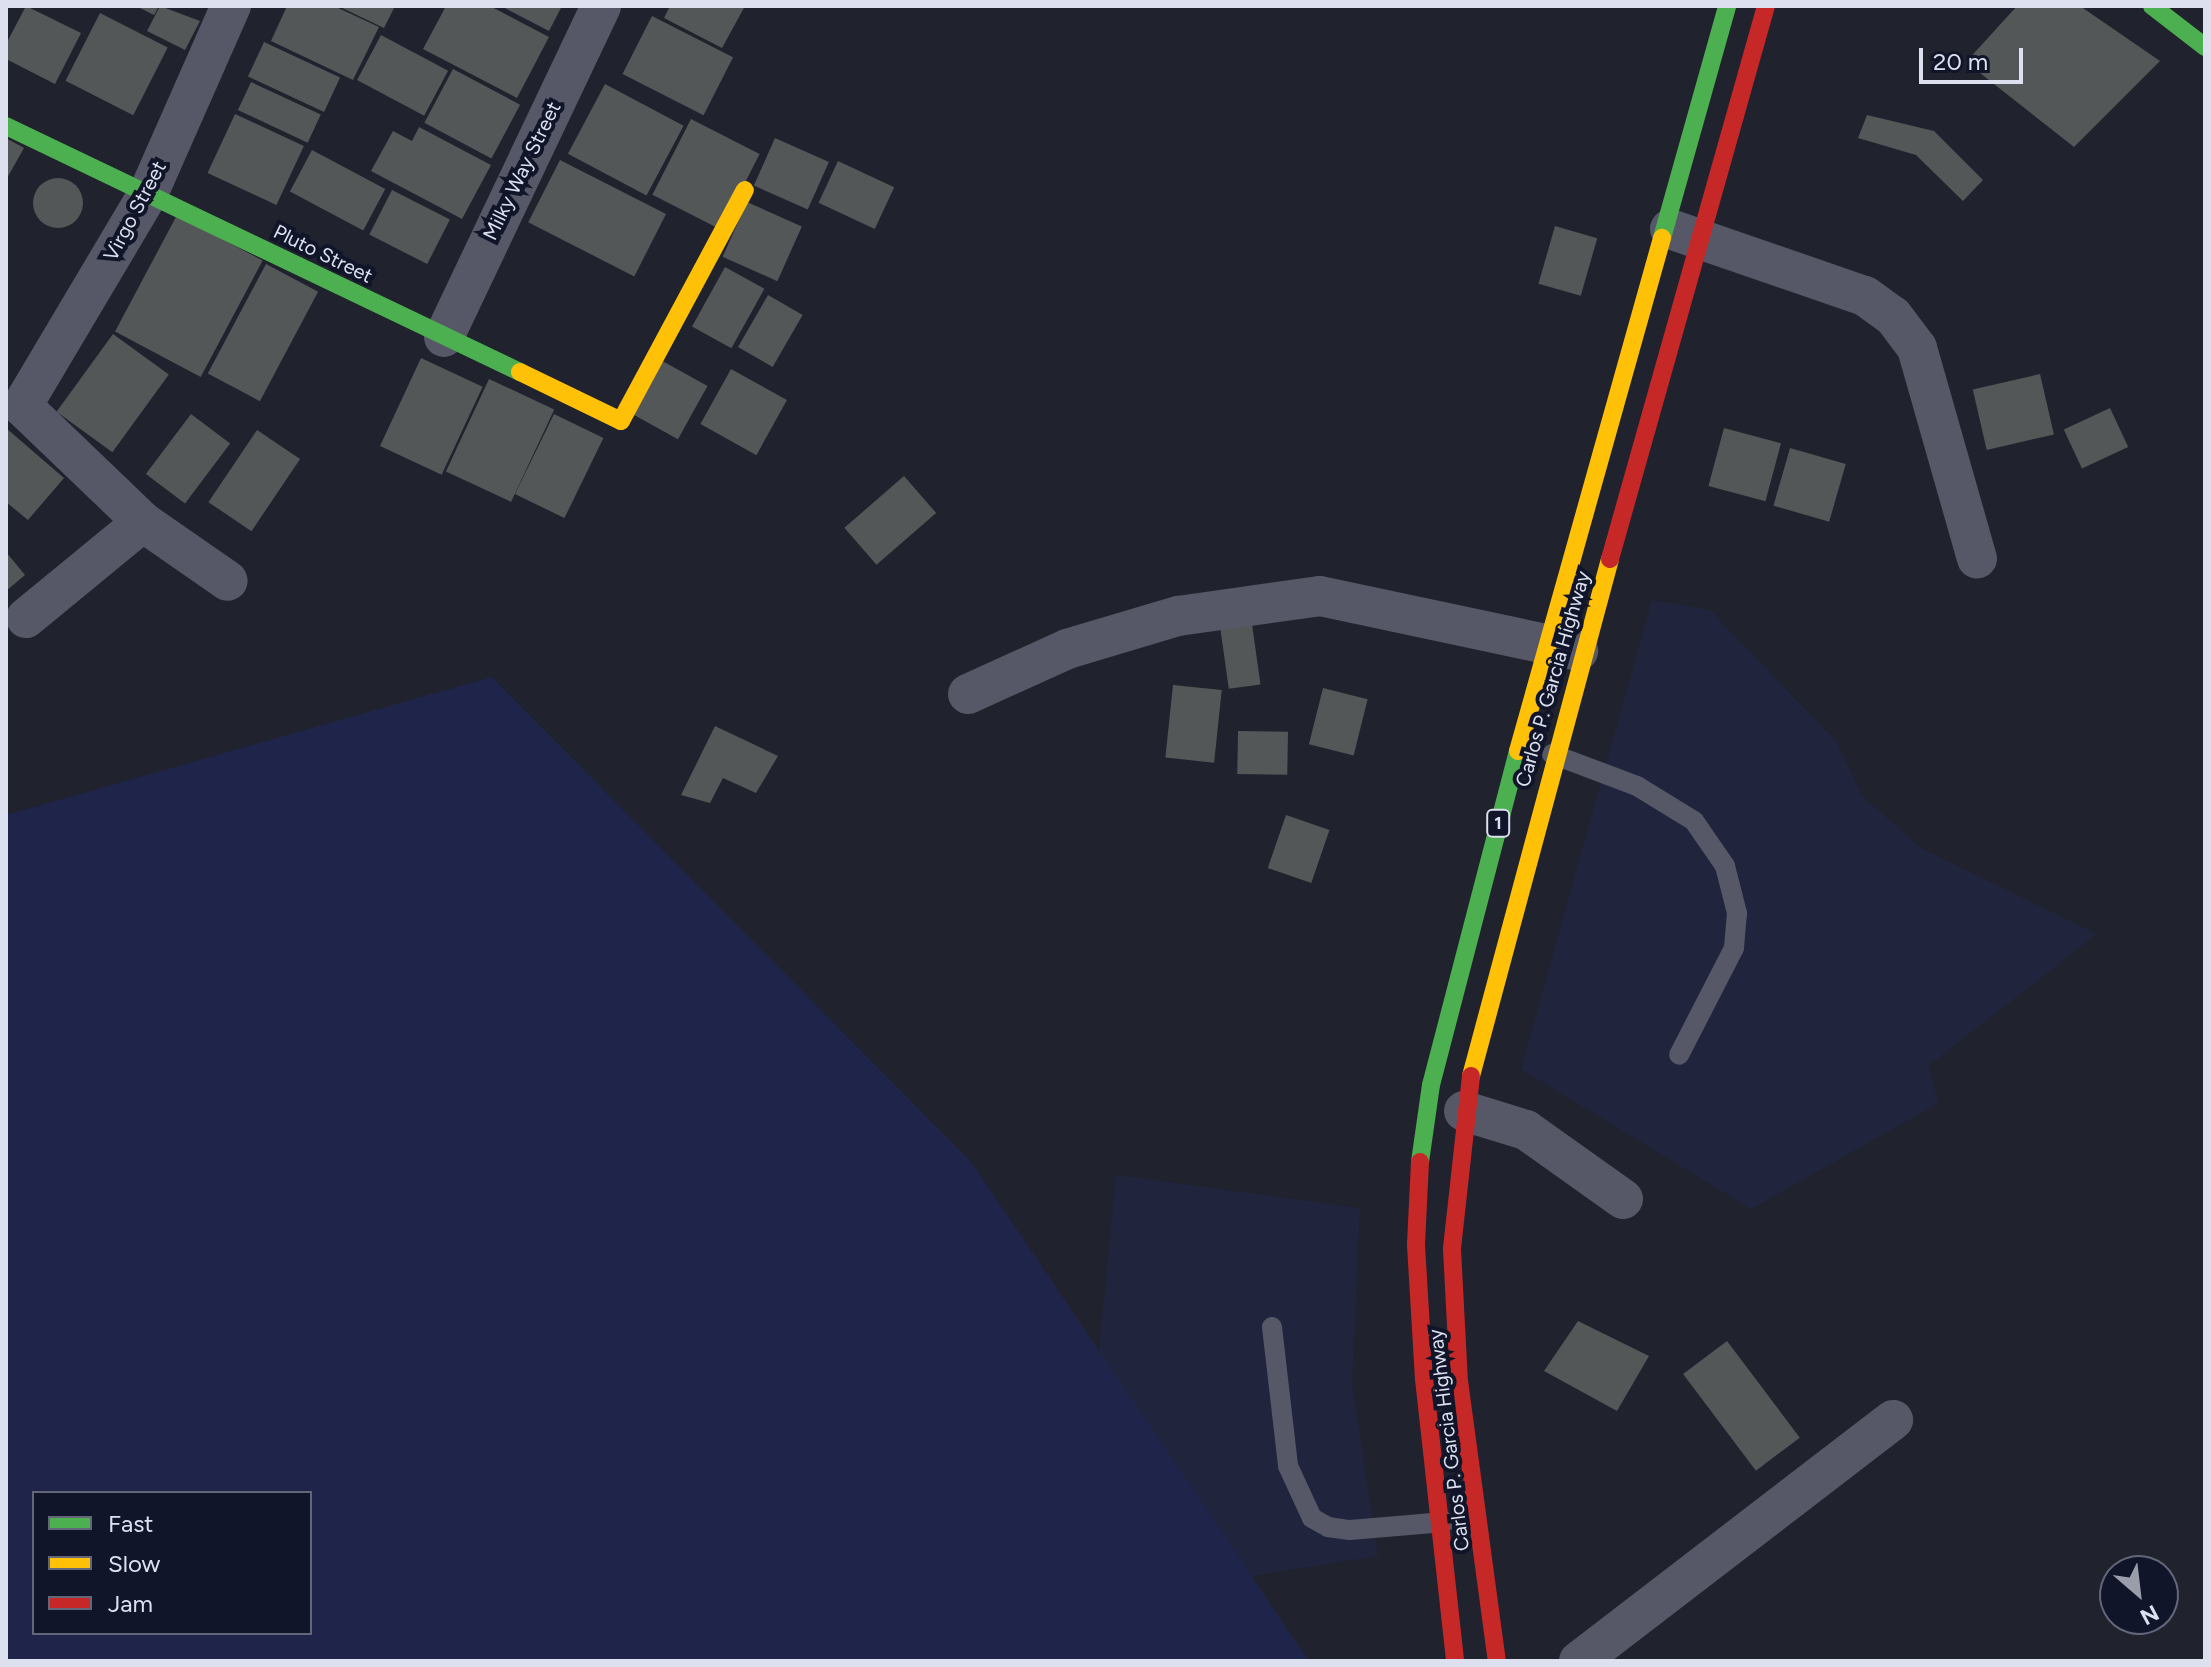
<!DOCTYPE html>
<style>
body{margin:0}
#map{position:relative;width:2211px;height:1667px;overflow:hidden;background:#20222d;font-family:Figtree,sans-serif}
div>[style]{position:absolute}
.built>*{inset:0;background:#20253d}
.green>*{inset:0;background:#1f254a}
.building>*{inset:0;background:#535758;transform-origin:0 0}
.round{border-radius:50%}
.lane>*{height:20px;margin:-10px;padding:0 10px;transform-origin:10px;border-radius:10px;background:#565867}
.street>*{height:40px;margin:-20px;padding:0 20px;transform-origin:20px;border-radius:20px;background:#565867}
.fast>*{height:18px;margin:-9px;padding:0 9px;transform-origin:9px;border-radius:9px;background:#4caf50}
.slow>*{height:18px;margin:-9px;padding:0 9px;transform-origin:9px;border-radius:9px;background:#ffc107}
.jam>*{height:18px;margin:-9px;padding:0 9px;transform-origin:9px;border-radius:9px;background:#c62828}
span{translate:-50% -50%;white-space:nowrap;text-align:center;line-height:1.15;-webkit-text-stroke:8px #111529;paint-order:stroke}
.shield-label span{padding:2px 6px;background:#111529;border:2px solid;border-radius:6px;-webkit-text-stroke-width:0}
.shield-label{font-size:18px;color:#dce0ef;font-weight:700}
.street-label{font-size:20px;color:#dce0ef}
.frame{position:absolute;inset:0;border:8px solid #dce0ef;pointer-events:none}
.legend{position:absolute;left:32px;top:1491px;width:280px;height:144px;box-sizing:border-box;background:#111529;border:2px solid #626678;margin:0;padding:10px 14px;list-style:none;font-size:24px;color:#dce0ef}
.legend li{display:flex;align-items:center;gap:16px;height:40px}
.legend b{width:40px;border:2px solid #626678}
.north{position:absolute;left:2099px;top:1555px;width:80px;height:80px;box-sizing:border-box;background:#111529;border:2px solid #626678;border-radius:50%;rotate:152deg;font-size:22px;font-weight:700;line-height:32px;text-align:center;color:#dce0ef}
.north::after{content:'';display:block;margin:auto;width:28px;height:36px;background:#9a9eab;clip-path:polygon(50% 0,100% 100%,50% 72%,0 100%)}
.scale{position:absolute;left:1919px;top:48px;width:104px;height:36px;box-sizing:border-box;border:4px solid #dce0ef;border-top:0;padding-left:10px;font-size:24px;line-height:28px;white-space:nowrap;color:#dce0ef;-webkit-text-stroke:6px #111529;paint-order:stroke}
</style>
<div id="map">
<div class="built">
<i style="clip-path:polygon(1652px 600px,1710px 610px,1837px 742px,1862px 796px,1921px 848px,2097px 934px,1928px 1066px,1939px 1103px,1751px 1209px,1521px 1069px)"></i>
<i style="clip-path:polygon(1116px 1175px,1360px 1208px,1352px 1383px,1378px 1556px,1154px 1592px,1094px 1401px)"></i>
</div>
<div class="green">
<i style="clip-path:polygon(evenodd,492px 677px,972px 1163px,1309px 1661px,6px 1661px,6px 815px,492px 677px,34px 1493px,310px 1493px,310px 1633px,34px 1633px,34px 1493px)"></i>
</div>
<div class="building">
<i style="clip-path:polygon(26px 6px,81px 33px,55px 84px,6px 59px,6px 44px)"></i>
<i style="clip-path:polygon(136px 6px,159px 6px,154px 15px)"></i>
<i style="clip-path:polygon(160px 6px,200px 21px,185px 50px,147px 31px)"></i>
<i style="clip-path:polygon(287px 6px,334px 6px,379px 27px,353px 80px,271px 41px)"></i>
<i style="clip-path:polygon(338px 6px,395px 6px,384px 28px)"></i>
<i style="clip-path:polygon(446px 6px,490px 6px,549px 37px,517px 98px,423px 49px)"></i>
<i style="clip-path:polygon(501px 6px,562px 6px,549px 31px)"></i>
<i style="clip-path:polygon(670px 6px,745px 6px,722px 48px,664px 18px)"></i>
<i style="clip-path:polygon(2017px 6px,2080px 6px,2160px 61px,2074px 147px,1966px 62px)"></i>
<i style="left:100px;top:13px;width:76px;height:76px;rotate:27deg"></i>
<i style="left:652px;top:16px;width:91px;height:65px;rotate:27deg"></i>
<i style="left:381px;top:35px;width:76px;height:51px;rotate:28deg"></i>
<i style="left:264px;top:42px;width:84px;height:38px;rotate:25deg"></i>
<i style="left:453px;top:69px;width:76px;height:61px;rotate:28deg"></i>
<i style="left:251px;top:82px;width:77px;height:31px;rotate:25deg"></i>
<i style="left:605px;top:84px;width:89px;height:79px;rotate:28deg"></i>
<i style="left:235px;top:114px;width:76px;height:65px;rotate:25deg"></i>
<i style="clip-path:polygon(1867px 115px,1934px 131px,1983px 180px,1963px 201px,1916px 155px,1858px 138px)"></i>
<i style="left:691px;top:119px;width:77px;height:85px;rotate:27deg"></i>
<i style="clip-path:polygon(419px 127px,491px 165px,462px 219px,371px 171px,393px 131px,412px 141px)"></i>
<i style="clip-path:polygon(6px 138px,24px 148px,6px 180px)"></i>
<i style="left:775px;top:138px;width:59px;height:52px;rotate:24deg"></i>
<i style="left:312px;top:150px;width:83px;height:47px;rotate:28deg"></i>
<i style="left:560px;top:160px;width:119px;height:70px;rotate:27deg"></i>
<i style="left:838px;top:161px;width:62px;height:46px;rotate:25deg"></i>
<i class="round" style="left:33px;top:178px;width:50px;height:50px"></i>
<i style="left:392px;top:190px;width:65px;height:50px;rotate:27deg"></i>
<i style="left:747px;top:202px;width:60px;height:60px;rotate:24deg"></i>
<i style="left:177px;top:215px;width:97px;height:132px;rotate:28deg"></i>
<i style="left:1555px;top:226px;width:44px;height:60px;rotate:16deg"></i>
<i style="left:266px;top:264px;width:59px;height:124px;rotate:28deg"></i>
<i style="left:725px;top:267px;width:45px;height:68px;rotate:29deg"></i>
<i style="left:768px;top:295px;width:40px;height:60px;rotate:30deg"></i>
<i style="left:113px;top:334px;width:69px;height:96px;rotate:36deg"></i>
<i style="left:648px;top:353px;width:68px;height:61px;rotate:29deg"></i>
<i style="left:421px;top:358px;width:68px;height:97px;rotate:25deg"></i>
<i style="left:731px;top:369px;width:64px;height:63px;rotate:29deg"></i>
<i style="left:2040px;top:374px;width:62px;height:69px;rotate:77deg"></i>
<i style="left:489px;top:379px;width:72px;height:102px;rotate:25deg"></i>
<i style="left:2110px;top:408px;width:43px;height:51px;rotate:65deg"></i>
<i style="left:191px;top:414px;width:49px;height:75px;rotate:37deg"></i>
<i style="left:554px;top:414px;width:55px;height:89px;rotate:26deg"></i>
<i style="clip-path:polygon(6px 428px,64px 478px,28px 520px,6px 502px)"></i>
<i style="left:1724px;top:428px;width:59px;height:60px;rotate:15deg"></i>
<i style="left:257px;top:430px;width:52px;height:87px;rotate:34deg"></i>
<i style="left:1790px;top:448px;width:58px;height:60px;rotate:16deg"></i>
<i style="left:904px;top:476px;width:49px;height:79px;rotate:49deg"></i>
<i style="clip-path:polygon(6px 552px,25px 575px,6px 591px)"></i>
<i style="left:1252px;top:624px;width:61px;height:32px;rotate:82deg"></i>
<i style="left:1173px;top:685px;width:49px;height:73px;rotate:6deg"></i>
<i style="left:1323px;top:688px;width:46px;height:58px;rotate:14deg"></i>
<i style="clip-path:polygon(715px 726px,778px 756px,756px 793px,723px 778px,710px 803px,681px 795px)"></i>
<i style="left:1238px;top:731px;width:50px;height:43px;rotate:1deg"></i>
<i style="left:1286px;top:815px;width:46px;height:56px;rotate:19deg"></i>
<i style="clip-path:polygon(1578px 1321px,1649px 1356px,1617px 1411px,1544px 1371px)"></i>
<i style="left:1727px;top:1341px;width:121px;height:55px;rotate:53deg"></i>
</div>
<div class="lane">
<i style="left:1552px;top:754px;width:91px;rotate:20.6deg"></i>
<i style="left:1637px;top:786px;width:67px;rotate:31.6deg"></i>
<i style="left:1694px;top:821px;width:55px;rotate:55.4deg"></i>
<i style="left:1725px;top:866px;width:49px;rotate:75.7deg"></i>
<i style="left:1737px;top:913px;width:35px;rotate:95deg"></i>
<i style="left:1734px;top:948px;width:120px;rotate:117.2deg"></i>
<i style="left:1272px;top:1327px;width:140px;rotate:83.4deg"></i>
<i style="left:1288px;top:1466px;width:57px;rotate:65.2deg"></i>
<i style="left:1312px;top:1518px;width:18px;rotate:29deg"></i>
<i style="left:1328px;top:1527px;width:22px;rotate:8deg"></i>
<i style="left:1350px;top:1530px;width:95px;rotate:-4.8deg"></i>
</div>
<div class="street">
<i style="left:1670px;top:229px;width:206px;rotate:19deg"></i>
<i style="left:1865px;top:296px;width:34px;rotate:36deg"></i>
<i style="left:1893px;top:316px;width:40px;rotate:53deg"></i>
<i style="left:1917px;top:348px;width:219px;rotate:74.1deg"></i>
<i style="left:444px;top:337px;width:366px;rotate:-64.6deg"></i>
<i style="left:22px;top:406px;width:247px;rotate:-59.3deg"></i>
<i style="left:148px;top:194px;width:206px;rotate:-66.2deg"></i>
<i style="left:22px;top:406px;width:168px;rotate:43.8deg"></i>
<i style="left:143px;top:522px;width:103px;rotate:34.8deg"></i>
<i style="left:26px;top:618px;width:151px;rotate:-39.4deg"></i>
<i style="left:968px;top:694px;width:109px;rotate:-24.4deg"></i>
<i style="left:1067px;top:649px;width:116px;rotate:-16.6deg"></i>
<i style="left:1178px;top:616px;width:143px;rotate:-8deg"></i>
<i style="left:1320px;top:596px;width:264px;rotate:12deg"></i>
<i style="left:1464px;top:1111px;width:65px;rotate:17deg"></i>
<i style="left:1526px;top:1130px;width:119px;rotate:35.4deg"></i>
<i style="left:1579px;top:1661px;width:396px;rotate:-37.5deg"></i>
</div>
<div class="fast">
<i style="left:2152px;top:6px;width:67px;rotate:37.7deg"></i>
<i style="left:6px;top:126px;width:570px;rotate:25.58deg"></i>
<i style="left:1662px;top:238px;width:241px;rotate:-74.3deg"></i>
<i style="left:1420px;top:1162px;width:78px;rotate:-81.9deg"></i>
<i style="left:1431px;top:1085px;width:345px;rotate:-75.4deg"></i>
</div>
<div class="slow">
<i style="left:520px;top:372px;width:112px;rotate:25.9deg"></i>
<i style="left:621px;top:421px;width:262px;rotate:-61.8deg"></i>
<i style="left:1518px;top:751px;width:533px;rotate:-74.32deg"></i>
<i style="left:1471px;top:1076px;width:535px;rotate:-74.95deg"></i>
</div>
<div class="jam">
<i style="left:1610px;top:559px;width:575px;rotate:-74.25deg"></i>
<i style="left:1471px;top:1076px;width:174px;rotate:96.3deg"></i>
<i style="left:1452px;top:1249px;width:132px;rotate:87deg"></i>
<i style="left:1459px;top:1381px;width:283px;rotate:82.3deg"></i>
<i style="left:1420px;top:1162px;width:83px;rotate:92.8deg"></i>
<i style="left:1416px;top:1245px;width:134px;rotate:86.6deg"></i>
<i style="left:1424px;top:1379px;width:284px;rotate:83.7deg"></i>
</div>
<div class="shield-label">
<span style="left:1498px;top:823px">1</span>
</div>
<div class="street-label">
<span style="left:522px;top:171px;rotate:-64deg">Milky Way Street</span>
<span style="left:135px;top:211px;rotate:-62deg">Virgo Street</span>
<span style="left:323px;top:254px;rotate:26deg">Pluto Street</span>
<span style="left:1553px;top:679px;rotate:-74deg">Carlos P. Garcia Highway</span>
<span style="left:1449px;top:1440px;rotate:-97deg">Carlos P. Garcia Highway</span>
</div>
<div class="frame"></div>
<ul class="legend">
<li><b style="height:10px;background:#4caf50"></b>Fast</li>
<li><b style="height:10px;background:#ffc107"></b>Slow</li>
<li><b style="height:10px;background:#c62828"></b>Jam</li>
</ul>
<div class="north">N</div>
<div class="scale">20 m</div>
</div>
